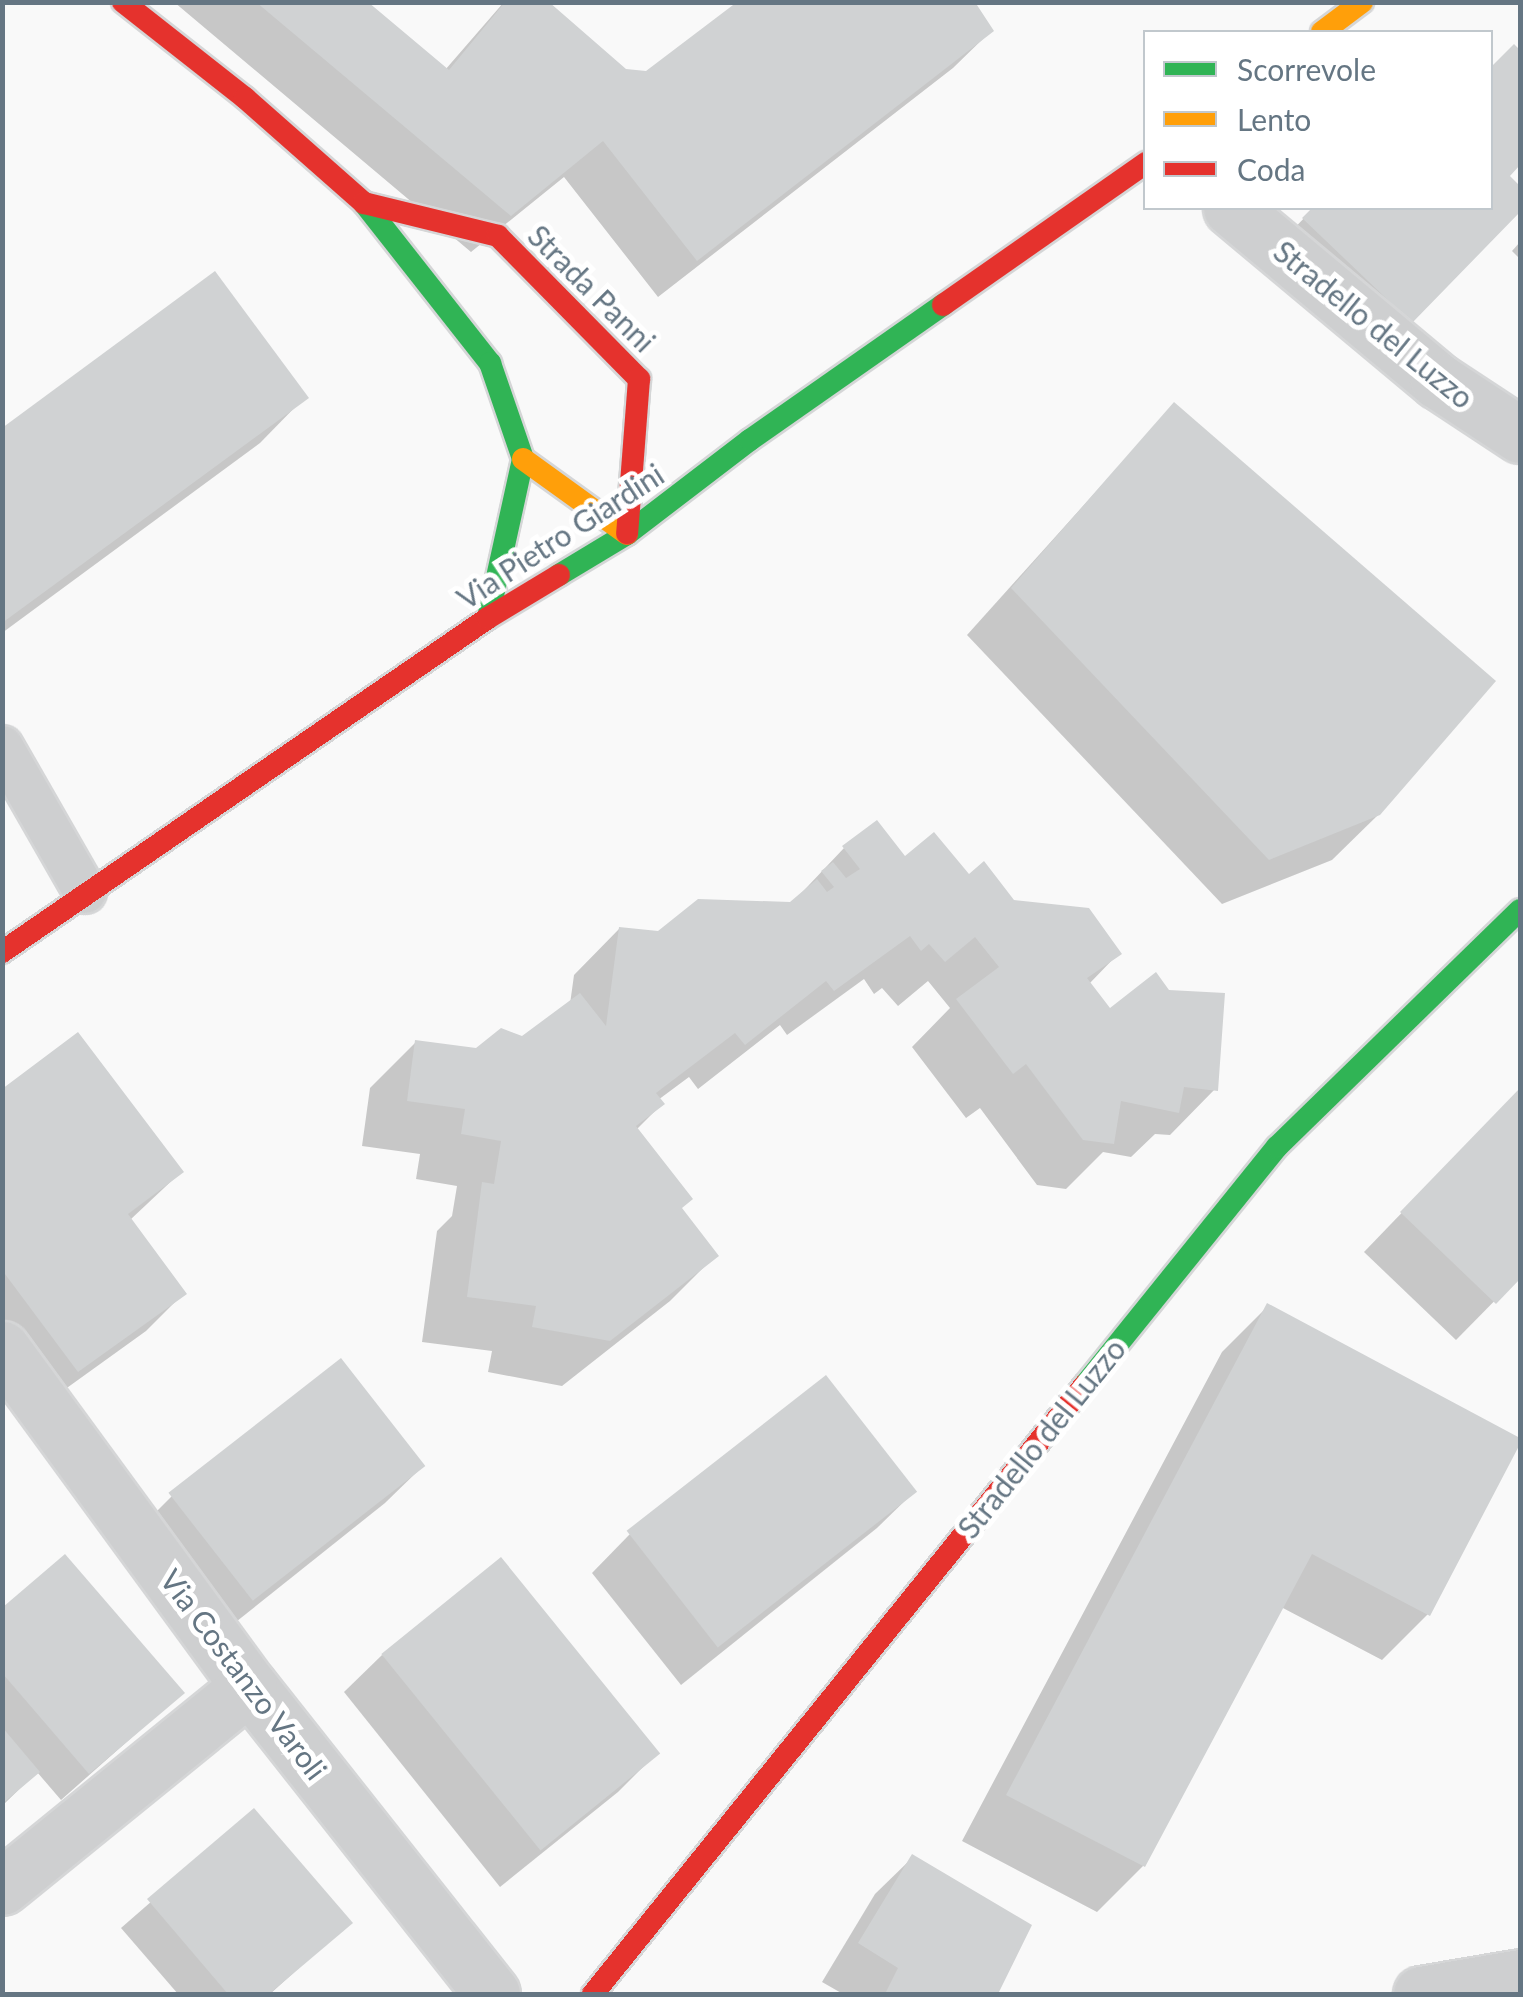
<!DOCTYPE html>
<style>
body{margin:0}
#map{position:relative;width:1523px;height:1997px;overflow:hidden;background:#f9f9f9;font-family:Lato,sans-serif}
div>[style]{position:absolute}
.shadow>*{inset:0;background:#0003}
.building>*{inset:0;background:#d0d2d3;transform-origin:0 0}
.roads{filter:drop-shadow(2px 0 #d5d6d7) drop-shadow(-2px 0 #d5d6d7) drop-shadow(0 2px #d5d6d7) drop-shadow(0 -2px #d5d6d7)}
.lane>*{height:42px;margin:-21px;padding:0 21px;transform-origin:21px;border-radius:21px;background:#cecfd0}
.street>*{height:55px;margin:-27.5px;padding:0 27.5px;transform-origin:27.5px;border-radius:27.5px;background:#cecfd0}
.fast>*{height:22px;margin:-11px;padding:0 11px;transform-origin:11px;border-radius:11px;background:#30b455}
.slow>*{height:22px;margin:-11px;padding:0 11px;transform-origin:11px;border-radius:11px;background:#ff9f0a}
.jam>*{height:22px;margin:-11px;padding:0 11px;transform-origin:11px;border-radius:11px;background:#e5322d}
span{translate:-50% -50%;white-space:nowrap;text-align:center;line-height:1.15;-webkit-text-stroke:10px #fff;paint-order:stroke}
.street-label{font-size:30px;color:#657683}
.frame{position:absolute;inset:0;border:5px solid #657683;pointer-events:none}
.legend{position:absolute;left:1143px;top:30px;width:350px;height:180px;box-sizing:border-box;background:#fff;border:2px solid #c1c8cd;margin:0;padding:12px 18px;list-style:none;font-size:30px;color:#657683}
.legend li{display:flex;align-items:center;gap:20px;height:50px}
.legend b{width:50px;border:2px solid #c1c8cd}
</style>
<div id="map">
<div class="shadow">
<i style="clip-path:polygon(174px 2px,364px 2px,445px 70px,504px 2px,545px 2px,625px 71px,646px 73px,991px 31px,953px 68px,658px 297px,564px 177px,471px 252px)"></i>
<i style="clip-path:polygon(1514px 48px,1520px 54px,1520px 162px,1507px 176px,1520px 189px,1520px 208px,1372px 359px,1266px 257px,1314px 208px,1490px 208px)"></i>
<i style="clip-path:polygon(1520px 242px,1520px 259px,1512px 251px)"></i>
<i style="clip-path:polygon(305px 397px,260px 443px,2px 633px,2px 431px)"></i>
<i style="clip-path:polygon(1174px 405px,1379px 814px,1332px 860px,1222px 904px,967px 635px)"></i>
<i style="clip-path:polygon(844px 848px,968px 877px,1118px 954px,1089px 984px,1109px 1012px,1215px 1089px,1170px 1135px,1155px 1134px,1131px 1157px,1103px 1152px,1066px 1189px,1037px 1185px,980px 1108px,966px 1118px,912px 1047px,950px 1008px,928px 981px,898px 1006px,882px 988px,874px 994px,864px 979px,787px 1035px,780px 1025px,698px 1089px,689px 1077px,658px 1100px,662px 1104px,636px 1130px,679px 1209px,715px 1256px,670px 1301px,562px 1386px,488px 1372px,492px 1351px,422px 1342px,437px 1231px,452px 1216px,457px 1186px,416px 1179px,420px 1154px,362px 1146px,370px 1088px,416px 1042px,477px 1051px,523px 1039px,570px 1004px,574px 975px,619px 929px,659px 934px,791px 904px)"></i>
<i style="clip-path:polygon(1520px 1090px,1520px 1275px,1456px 1340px,1364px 1252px)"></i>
<i style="clip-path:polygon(2px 1093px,181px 1172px,130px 1220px,183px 1294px,146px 1331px,39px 1408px,2px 1358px)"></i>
<i style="clip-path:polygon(1268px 1306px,1428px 1614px,1382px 1660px,1281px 1607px,1143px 1866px,1097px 1912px,962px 1841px,1222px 1352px)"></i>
<i style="clip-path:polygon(825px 1379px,915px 1491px,877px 1528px,681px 1685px,592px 1573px,629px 1535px)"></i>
<i style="clip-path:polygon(423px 1466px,385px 1503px,217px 1637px,134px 1534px,172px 1496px)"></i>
<i style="clip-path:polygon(65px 1557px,182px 1693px,61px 1800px,37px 1772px,2px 1806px,2px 1610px)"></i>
<i style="clip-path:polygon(382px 1655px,656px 1754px,618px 1792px,500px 1887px,344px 1692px)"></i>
<i style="clip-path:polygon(254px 1812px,349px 1923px,270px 1994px,178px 1994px,121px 1928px)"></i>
<i style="clip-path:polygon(913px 1857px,1029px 1926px,995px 1994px,843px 1994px,822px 1982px,875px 1894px)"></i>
</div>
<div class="building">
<i style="clip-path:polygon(256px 2px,368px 2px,449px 70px,505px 2px,549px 2px,626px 69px,646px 71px,737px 2px,975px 2px,994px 31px,697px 261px,603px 141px,511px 216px)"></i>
<i style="clip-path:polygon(1514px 44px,1520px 50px,1520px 165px,1510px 176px,1520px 186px,1520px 212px,1412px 323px,1302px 218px,1312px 208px,1490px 208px,1490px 68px)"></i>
<i style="clip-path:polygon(215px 271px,309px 398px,2px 623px,2px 428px)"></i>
<i style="clip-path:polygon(1174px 402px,1496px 681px,1380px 815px,1269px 860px,1011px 588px)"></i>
<i style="clip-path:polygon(877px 820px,905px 856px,934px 832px,969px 874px,984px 861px,1014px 900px,1089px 908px,1122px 954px,1087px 978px,1110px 1008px,1156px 972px,1169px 990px,1225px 993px,1218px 1091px,1184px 1087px,1179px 1113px,1121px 1101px,1114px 1144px,1083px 1140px,1026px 1064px,1013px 1074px,956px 999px,999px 967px,975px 937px,945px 962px,929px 944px,921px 951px,910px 936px,834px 991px,826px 981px,745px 1045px,735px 1033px,656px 1093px,665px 1104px,636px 1126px,693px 1199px,682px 1208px,719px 1256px,610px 1341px,532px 1327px,536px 1306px,467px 1297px,482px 1182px,494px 1184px,501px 1141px,461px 1134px,465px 1109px,407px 1101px,415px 1040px,476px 1048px,501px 1028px,522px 1036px,580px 993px,606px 1026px,619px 927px,658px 931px,698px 899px,790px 902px,817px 879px,827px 892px,834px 887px,821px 871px,833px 862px,846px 878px,860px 869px,842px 846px)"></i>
<i style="clip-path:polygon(78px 1032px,184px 1172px,128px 1214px,187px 1294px,78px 1372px,2px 1270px,2px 1089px)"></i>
<i style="clip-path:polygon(1520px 1088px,1520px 1279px,1496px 1304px,1400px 1212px)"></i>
<i style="clip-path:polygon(1267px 1303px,1520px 1438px,1520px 1444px,1430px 1616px,1312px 1554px,1145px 1867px,1006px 1795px)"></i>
<i style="left:341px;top:1358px;width:137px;height:219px;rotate:52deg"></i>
<i style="left:826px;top:1375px;width:148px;height:253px;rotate:52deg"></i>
<i style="clip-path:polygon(65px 1554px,185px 1693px,89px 1774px,3px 1674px,3px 1607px)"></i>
<i style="left:501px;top:1557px;width:253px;height:154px;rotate:51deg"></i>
<i style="clip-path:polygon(2px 1727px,40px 1772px,2px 1804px)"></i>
<i style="clip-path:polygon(254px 1808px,353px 1923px,269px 1994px,228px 1994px,147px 1899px)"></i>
<i style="clip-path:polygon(912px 1854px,1032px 1925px,998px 1994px,885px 1994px,898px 1968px,858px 1943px)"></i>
</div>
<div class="roads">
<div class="lane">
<i style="left:2px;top:747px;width:167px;rotate:60.2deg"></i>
</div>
<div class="street">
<i style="left:1231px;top:208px;width:270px;rotate:39.9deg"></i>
<i style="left:1438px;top:381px;width:98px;rotate:33.4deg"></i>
<i style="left:2px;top:1349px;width:418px;rotate:53.8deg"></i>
<i style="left:249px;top:1686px;width:392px;rotate:51.7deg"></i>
<i style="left:2px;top:1887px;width:318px;rotate:-39.1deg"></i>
<i style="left:1421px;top:1994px;width:100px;rotate:-9.7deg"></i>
</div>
<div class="fast">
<i style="left:364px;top:203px;width:204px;rotate:51.8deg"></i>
<i style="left:490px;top:363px;width:102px;rotate:71deg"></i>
<i style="left:523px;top:459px;width:163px;rotate:102.4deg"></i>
<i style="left:559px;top:575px;width:79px;rotate:-31.1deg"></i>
<i style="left:627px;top:534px;width:155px;rotate:-37.4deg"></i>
<i style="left:750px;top:440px;width:236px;rotate:-35deg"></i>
<i style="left:1084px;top:1386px;width:307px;rotate:-51.1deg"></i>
<i style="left:1277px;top:1147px;width:339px;rotate:-44.3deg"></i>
</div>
<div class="slow">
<i style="left:1322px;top:32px;width:50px;rotate:-36.9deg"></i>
<i style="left:523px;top:459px;width:128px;rotate:35.8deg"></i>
</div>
<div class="jam">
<i style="left:123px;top:2px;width:155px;rotate:38.2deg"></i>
<i style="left:245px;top:98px;width:159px;rotate:41.4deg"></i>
<i style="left:364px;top:203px;width:138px;rotate:13.8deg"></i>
<i style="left:498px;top:236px;width:201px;rotate:45.4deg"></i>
<i style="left:639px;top:379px;width:155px;rotate:94.4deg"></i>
<i style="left:943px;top:305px;width:248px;rotate:-35deg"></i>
<i style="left:2px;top:952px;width:590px;rotate:-34.5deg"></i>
<i style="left:488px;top:618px;width:83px;rotate:-31.2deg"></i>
<i style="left:593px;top:1994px;width:782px;rotate:-51.08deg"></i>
</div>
</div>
<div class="street-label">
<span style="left:592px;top:288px;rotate:45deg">Strada Panni</span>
<span style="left:1374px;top:324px;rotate:39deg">Stradello del Luzzo</span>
<span style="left:560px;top:536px;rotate:-33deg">Via Pietro Giardini</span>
<span style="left:1041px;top:1438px;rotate:-51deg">Stradello del Luzzo</span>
<span style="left:244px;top:1674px;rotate:53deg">Via Costanzo Varoli</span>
</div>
<div class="frame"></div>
<ul class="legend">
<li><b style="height:12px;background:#30b455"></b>Scorrevole</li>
<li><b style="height:12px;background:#ff9f0a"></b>Lento</li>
<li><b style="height:12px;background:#e5322d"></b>Coda</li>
</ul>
</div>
